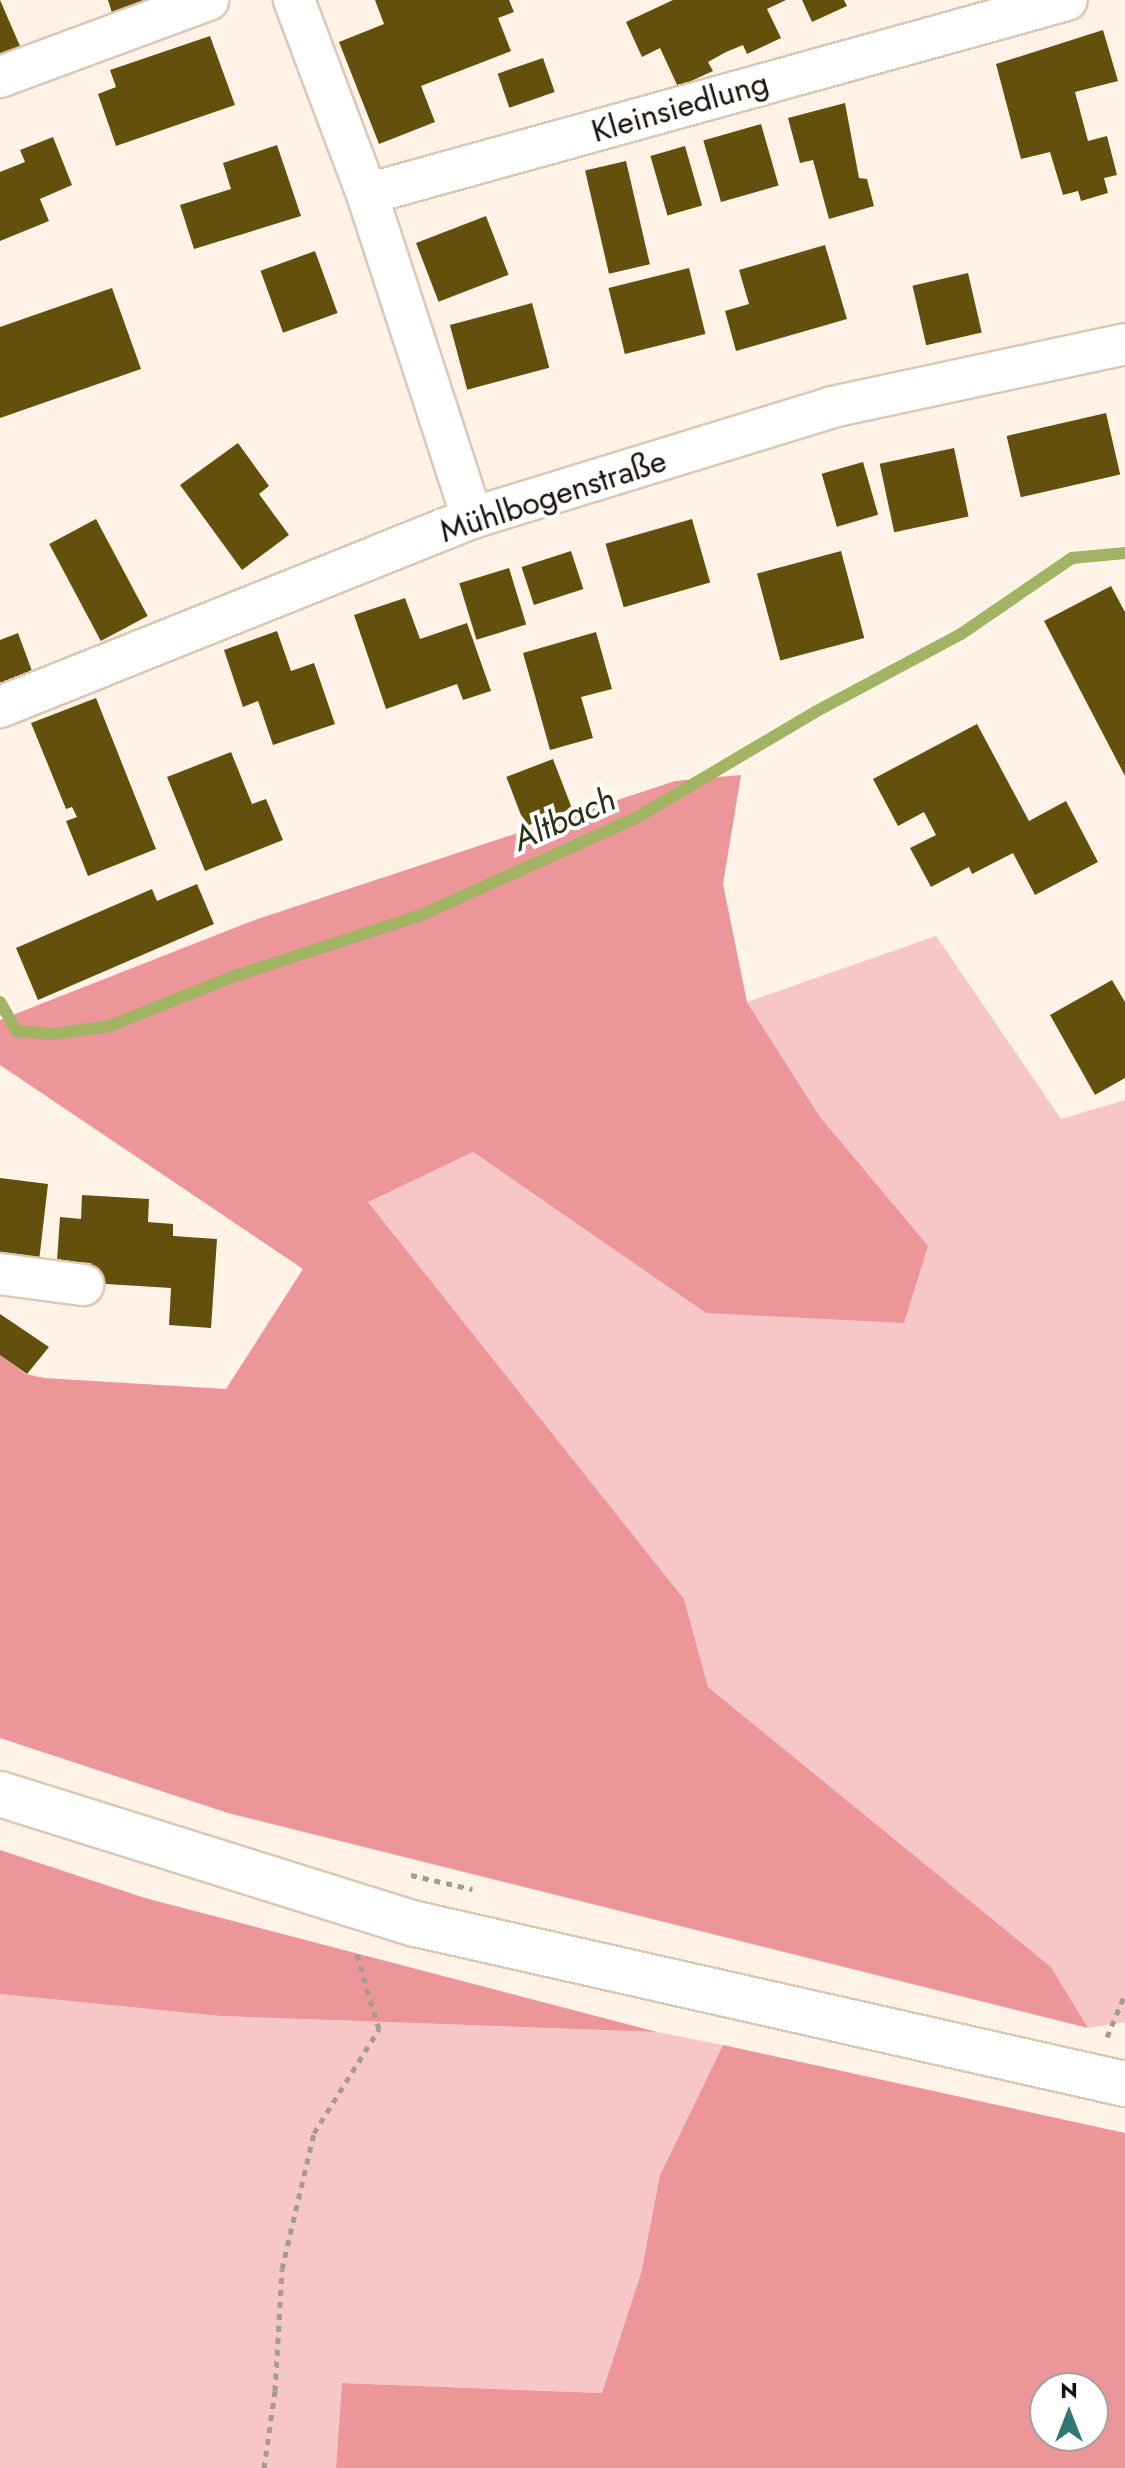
<!DOCTYPE html>
<meta charset="utf-8">
<style>
body{margin:0}
#map{position:relative;width:1125px;height:2468px;overflow:hidden;background:#fff3e7;font-family:Jost,sans-serif}
div>[style]{position:absolute}
.green>*{inset:0;background:#f7c6c7}
.forest>*{inset:0;background:#ed969a}
.stream>*{height:12px;margin:-6px;padding:0 6px;transform-origin:6px;border-radius:6px;background:#a3b364}
.building>*{inset:0;background:#62500c;transform-origin:0 0}
.path>*{height:5px;margin-top:-2.5px;transform-origin:0;background:repeating-linear-gradient(90deg,#a59b91 0 6px,transparent 0 12px)}
.roads{filter:drop-shadow(2px 0 #dbc8b5) drop-shadow(-2px 0 #dbc8b5) drop-shadow(0 2px #dbc8b5) drop-shadow(0 -2px #dbc8b5)}
.street>*{height:40px;margin:-20px;padding:0 20px;transform-origin:20px;border-radius:20px;background:#fff}
.secondary>*{height:44px;margin:-22px;padding:0 22px;transform-origin:22px;border-radius:22px;background:#fff}
span{translate:-50% -50%;white-space:nowrap;text-align:center;line-height:1.15;-webkit-text-stroke:8px #fff;paint-order:stroke}
.street-label{font-size:32px;color:#18110a}
.water-label{font-size:34px;color:#2b310f;font-style:italic}
.north{position:absolute;left:1029px;top:2372px;width:80px;height:80px;box-sizing:border-box;background:#fff;border:2px solid #a3a09d;border-radius:50%;rotate:0deg;font-size:22px;font-weight:700;line-height:32px;text-align:center;color:#18110a}
.north::after{content:'';display:block;margin:auto;width:28px;height:36px;background:#2f7877;clip-path:polygon(50% 0,100% 100%,50% 72%,0 100%)}
</style>
<div id="map">
<div class="green">
<i style="clip-path:polygon(936px 936px,1061px 1119px,1125px 1100px,1125px 2022px,1088px 2028px,1051px 1967px,708px 1687px,684px 1599px,367px 1201px,473px 1152px,706px 1313px,820px 1117px,747px 1002px)"></i>
<i style="clip-path:polygon(0 1994px,220px 2016px,657px 2032px,723px 2045px,660px 2175px,641px 2273px,602px 2393px,343px 2383px,336px 2468px,0 2468px)"></i>
</div>
<div class="forest">
<i style="clip-path:polygon(741px 775px,723px 884px,747px 1002px,820px 1117px,928px 1246px,904px 1323px,706px 1313px,473px 1152px,368px 1202px,684px 1599px,708px 1687px,1051px 1967px,1088px 2028px,228px 1813px,0 1738px,0 1355px,26px 1374px,44px 1378px,226px 1389px,303px 1269px,0 1065px,0 1020px,252px 921px,675px 781px)"></i>
<i style="clip-path:polygon(0 1850px,145px 1898px,657px 2032px,220px 2016px,0 1994px)"></i>
<i style="clip-path:polygon(evenodd,723px 2045px,1125px 2133px,1125px 2468px,336px 2468px,342px 2383px,602px 2393px,641px 2273px,660px 2175px,723px 2045px,1045px 2388px,1093px 2388px,1093px 2436px,1045px 2436px,1045px 2388px)"></i>
</div>
<div class="stream">
<i style="left:0;top:1002px;width:34px;rotate:60deg"></i>
<i style="left:17px;top:1031px;width:37px;rotate:5deg"></i>
<i style="left:54px;top:1034px;width:57px;rotate:-8.1deg"></i>
<i style="left:110px;top:1026px;width:135px;rotate:-21.8deg"></i>
<i style="left:235px;top:976px;width:194px;rotate:-18.1deg"></i>
<i style="left:419px;top:916px;width:238px;rotate:-24.3deg"></i>
<i style="left:636px;top:818px;width:208px;rotate:-30.6deg"></i>
<i style="left:815px;top:712px;width:166px;rotate:-28.1deg"></i>
<i style="left:961px;top:634px;width:135px;rotate:-34.4deg"></i>
<i style="left:1072px;top:558px;width:53px;rotate:-5.4deg"></i>
</div>
<div class="building">
<i style="clip-path:polygon(0 0,20px 46px,0 54px)"></i>
<i style="clip-path:polygon(108px 0,147px 0,112px 13px)"></i>
<i style="clip-path:polygon(375px 0,509px 0,514px 12px,498px 18px,511px 51px,421px 86px,435px 122px,379px 144px,339px 42px,384px 24px)"></i>
<i style="clip-path:polygon(673px 0,786px 0,767px 9px,781px 38px,747px 54px,743px 45px,726px 52px,708px 62px,713px 71px,678px 87px,660px 48px,642px 57px,626px 22px)"></i>
<i style="clip-path:polygon(802px 0,844px 0,847px 6px,812px 22px)"></i>
<i style="clip-path:polygon(1103px 30px,1118px 81px,1075px 92px,1088px 141px,1107px 136px,1117px 175px,1104px 178px,1108px 193px,1081px 201px,1078px 191px,1063px 195px,1050px 152px,1021px 159px,996px 64px)"></i>
<i style="clip-path:polygon(210px 36px,235px 105px,116px 146px,98px 94px,116px 87px,110px 70px)"></i>
<i style="left:543px;top:58px;width:36px;height:48px;rotate:71deg"></i>
<i style="clip-path:polygon(845px 103px,859px 178px,867px 179px,874px 206px,829px 219px,813px 160px,800px 163px,788px 118px)"></i>
<i style="left:761px;top:124px;width:64px;height:60px;rotate:74deg"></i>
<i style="clip-path:polygon(53px 137px,72px 185px,40px 199px,49px 221px,0 241px,0 172px,25px 162px,20px 150px)"></i>
<i style="clip-path:polygon(277px 145px,301px 216px,194px 249px,180px 205px,231px 189px,223px 163px)"></i>
<i style="left:685px;top:146px;width:62px;height:36px;rotate:74deg"></i>
<i style="left:626px;top:161px;width:106px;height:42px;rotate:77deg"></i>
<i style="left:486px;top:216px;width:63px;height:75px;rotate:69deg"></i>
<i style="clip-path:polygon(825px 245px,847px 319px,736px 351px,725px 311px,749px 304px,739px 270px)"></i>
<i style="left:315px;top:251px;width:66px;height:58px;rotate:70deg"></i>
<i style="left:689px;top:268px;width:68px;height:83px;rotate:76deg"></i>
<i style="left:968px;top:273px;width:61px;height:57px;rotate:77deg"></i>
<i style="clip-path:polygon(112px 288px,141px 369px,0 418px,0 327px)"></i>
<i style="left:532px;top:303px;width:67px;height:85px;rotate:75deg"></i>
<i style="left:1106px;top:413px;width:63px;height:102px;rotate:77deg"></i>
<i style="clip-path:polygon(238px 443px,269px 486px,259px 494px,289px 535px,242px 570px,180px 485px)"></i>
<i style="left:954px;top:448px;width:70px;height:76px;rotate:78deg"></i>
<i style="left:863px;top:462px;width:55px;height:43px;rotate:74deg"></i>
<i style="left:96px;top:519px;width:110px;height:53px;rotate:62deg"></i>
<i style="left:692px;top:519px;width:66px;height:90px;rotate:74deg"></i>
<i style="left:571px;top:551px;width:40px;height:52px;rotate:72deg"></i>
<i style="left:841px;top:551px;width:90px;height:87px;rotate:75deg"></i>
<i style="left:509px;top:568px;width:59px;height:52px;rotate:73deg"></i>
<i style="clip-path:polygon(1111px 586px,1125px 612px,1125px 776px,1044px 621px)"></i>
<i style="clip-path:polygon(405px 598px,420px 639px,467px 623px,491px 691px,463px 700px,457px 684px,386px 709px,354px 615px)"></i>
<i style="clip-path:polygon(277px 631px,291px 671px,314px 663px,335px 724px,273px 745px,258px 701px,243px 707px,224px 650px)"></i>
<i style="clip-path:polygon(596px 632px,612px 689px,581px 697px,593px 738px,550px 750px,523px 653px)"></i>
<i style="clip-path:polygon(18px 633px,32px 671px,0 683px,0 640px)"></i>
<i style="clip-path:polygon(96px 698px,156px 849px,88px 876px,66px 821px,77px 817px,72px 807px,66px 809px,31px 723px)"></i>
<i style="clip-path:polygon(977px 724px,1029px 821px,1066px 801px,1098px 862px,1035px 895px,1013px 853px,972px 874px,969px 867px,931px 887px,910px 848px,936px 835px,924px 812px,898px 826px,873px 779px)"></i>
<i style="clip-path:polygon(231px 752px,252px 804px,266px 799px,283px 840px,205px 871px,167px 777px)"></i>
<i style="left:553px;top:759px;width:53px;height:50px;rotate:69deg"></i>
<i style="clip-path:polygon(197px 884px,214px 924px,38px 1000px,16px 948px,152px 889px,157px 901px)"></i>
<i style="clip-path:polygon(1112px 980px,1125px 1002px,1125px 1078px,1095px 1095px,1050px 1015px)"></i>
<i style="clip-path:polygon(0 1178px,48px 1184px,39px 1261px,0 1256px)"></i>
<i style="clip-path:polygon(82px 1195px,149px 1199px,148px 1222px,173px 1224px,173px 1236px,217px 1239px,211px 1328px,169px 1325px,171px 1288px,90px 1283px,91px 1263px,57px 1261px,60px 1217px,81px 1219px)"></i>
<i style="clip-path:polygon(0 1314px,49px 1347px,27px 1374px,0 1355px)"></i>
</div>
<div class="path">
<i style="left:411px;top:1875px;width:63px;rotate:12.9deg"></i>
<i style="left:1107px;top:2037px;width:47px;rotate:-67.3deg"></i>
<i style="left:264px;top:2468px;width:78px;rotate:-81.9deg"></i>
<i style="left:275px;top:2391px;width:122px;rotate:-86.7deg"></i>
<i style="left:282px;top:2269px;width:140px;rotate:-76.8deg"></i>
<i style="left:314px;top:2133px;width:123px;rotate:-58deg"></i>
<i style="left:379px;top:2029px;width:84px;rotate:-106.5deg"></i>
</div>
<div class="roads">
<div class="street">
<i style="left:294px;top:0;width:207px;rotate:69.4deg"></i>
<i style="left:367px;top:194px;width:341px;rotate:72deg"></i>
<i style="left:0;top:77px;width:222px;rotate:-20.3deg"></i>
<i style="left:367px;top:194px;width:726px;rotate:-15.49deg"></i>
<i style="left:0;top:707px;width:508px;rotate:-21.82deg"></i>
<i style="left:472px;top:518px;width:377px;rotate:-17.1deg"></i>
<i style="left:832px;top:407px;width:300px;rotate:-12.1deg"></i>
<i style="left:0;top:1274px;width:84px;rotate:7.5deg"></i>
</div>
<div class="secondary">
<i style="left:0;top:1794px;width:436px;rotate:17.4deg"></i>
<i style="left:416px;top:1924px;width:727px;rotate:12.72deg"></i>
</div>
</div>
<div class="street-label">
<span style="left:680px;top:107px;rotate:-16deg">Kleinsiedlung</span>
<span style="left:553px;top:496px;rotate:-18deg">Mühlbogenstraße</span>
</div>
<div class="water-label">
<span style="left:564px;top:819px;rotate:-24deg">Altbach</span>
</div>
<div class="north">N</div>
</div>
